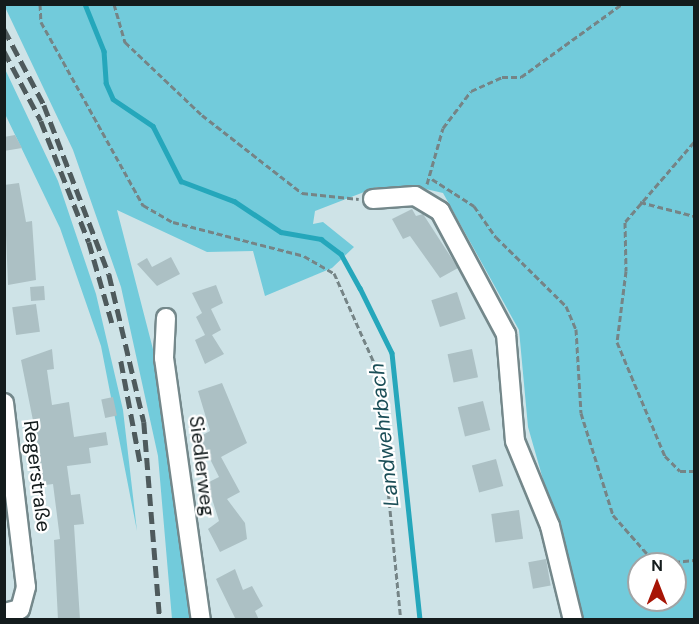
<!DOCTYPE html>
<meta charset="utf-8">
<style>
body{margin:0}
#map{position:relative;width:699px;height:624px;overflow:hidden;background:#cee3e7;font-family:"DM Sans",sans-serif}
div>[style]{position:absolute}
.green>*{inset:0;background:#72cbdb}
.stream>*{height:4.5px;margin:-2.25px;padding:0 2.25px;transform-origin:2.25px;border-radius:2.25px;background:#25a7bb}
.building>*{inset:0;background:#acc0c4;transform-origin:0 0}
.path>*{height:3px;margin-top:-1.5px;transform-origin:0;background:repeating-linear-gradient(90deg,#758486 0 6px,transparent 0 9px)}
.roads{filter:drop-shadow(2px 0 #74888b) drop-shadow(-2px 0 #74888b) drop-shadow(0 2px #74888b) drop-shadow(0 -2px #74888b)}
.minor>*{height:18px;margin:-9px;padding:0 9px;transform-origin:9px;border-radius:9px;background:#fff}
.rail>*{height:4.5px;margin-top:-2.25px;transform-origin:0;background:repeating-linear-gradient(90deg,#4e5a5c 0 12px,transparent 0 18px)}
span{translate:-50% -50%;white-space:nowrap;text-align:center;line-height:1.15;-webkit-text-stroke:4.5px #fff;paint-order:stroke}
.street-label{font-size:20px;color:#141c1d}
.water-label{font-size:21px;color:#1b4e57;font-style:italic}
.frame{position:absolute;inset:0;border:6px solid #141c1d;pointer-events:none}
.north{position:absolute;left:627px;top:552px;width:60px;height:60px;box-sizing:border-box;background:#fff;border:2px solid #a1a4a5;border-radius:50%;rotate:0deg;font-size:16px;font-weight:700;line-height:24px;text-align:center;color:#141c1d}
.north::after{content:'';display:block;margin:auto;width:21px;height:27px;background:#a71506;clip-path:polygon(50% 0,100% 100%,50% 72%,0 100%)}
</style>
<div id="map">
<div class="green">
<i style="clip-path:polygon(evenodd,4px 5px,694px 5px,694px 619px,583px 619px,528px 427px,519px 330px,443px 193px,417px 187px,377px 187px,315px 211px,313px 224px,323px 222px,354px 247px,332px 268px,265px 296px,253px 251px,207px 252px,117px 210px,162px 384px,194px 619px,172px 619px,158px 456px,121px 287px,73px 150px,4px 5px,639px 564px,675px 564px,675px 600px,639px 600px,639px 564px)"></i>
<i style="clip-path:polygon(4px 67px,58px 181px,96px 294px,123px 410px,137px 531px,101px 346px,60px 228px,5px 114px)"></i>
</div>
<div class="stream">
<i style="left:85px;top:4px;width:51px;rotate:68deg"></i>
<i style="left:104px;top:51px;width:32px;rotate:86deg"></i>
<i style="left:106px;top:83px;width:17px;rotate:66deg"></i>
<i style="left:113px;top:99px;width:48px;rotate:34deg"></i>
<i style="left:153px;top:126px;width:62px;rotate:63deg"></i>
<i style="left:181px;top:181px;width:57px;rotate:20.7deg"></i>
<i style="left:234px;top:201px;width:56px;rotate:33.4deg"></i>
<i style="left:281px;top:232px;width:41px;rotate:9.9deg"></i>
<i style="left:321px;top:239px;width:25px;rotate:37deg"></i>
<i style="left:341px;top:254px;width:39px;rotate:61deg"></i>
<i style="left:360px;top:288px;width:72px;rotate:63.8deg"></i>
<i style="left:392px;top:353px;width:268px;rotate:84deg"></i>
</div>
<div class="building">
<i style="clip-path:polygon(15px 135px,22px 148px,4px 151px,4px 137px)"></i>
<i style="clip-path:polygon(19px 183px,26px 222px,32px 221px,36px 280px,8px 285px,4px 185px)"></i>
<i style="clip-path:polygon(412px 209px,416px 216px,423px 214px,458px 268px,440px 278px,410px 236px,403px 239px,392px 219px)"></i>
<i style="clip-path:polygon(171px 257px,180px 274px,157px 286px,137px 264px,147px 258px,152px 267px)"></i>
<i style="clip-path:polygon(216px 285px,223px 303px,211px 309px,221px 330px,212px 335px,224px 354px,205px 364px,195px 340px,205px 335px,196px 317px,202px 313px,192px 293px)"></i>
<i style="left:44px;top:286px;width:14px;height:14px;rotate:86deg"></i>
<i style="left:457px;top:292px;width:28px;height:27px;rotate:72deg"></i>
<i style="left:36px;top:304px;width:28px;height:24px;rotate:82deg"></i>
<i style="clip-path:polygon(52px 349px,54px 369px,47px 370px,52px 405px,69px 402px,74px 437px,106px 432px,108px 445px,89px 448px,91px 463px,67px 466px,71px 495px,80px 494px,84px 524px,74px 525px,80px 620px,58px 620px,54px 540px,60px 539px,53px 484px,39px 486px,35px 462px,41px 461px,21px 360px)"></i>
<i style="left:472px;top:349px;width:29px;height:25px;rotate:78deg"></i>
<i style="clip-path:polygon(222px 383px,247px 443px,221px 457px,240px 492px,227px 499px,245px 523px,247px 539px,220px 552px,208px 529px,219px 521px,207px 483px,219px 477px,199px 437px,210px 431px,198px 391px)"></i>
<i style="left:113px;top:397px;width:19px;height:12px;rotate:78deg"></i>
<i style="left:483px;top:401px;width:30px;height:26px;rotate:76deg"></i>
<i style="left:496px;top:459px;width:28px;height:25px;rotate:75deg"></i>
<i style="left:519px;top:510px;width:29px;height:28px;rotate:82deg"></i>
<i style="left:546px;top:559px;width:27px;height:18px;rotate:80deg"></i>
<i style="clip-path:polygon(235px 569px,243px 590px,252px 586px,263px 606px,255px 611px,259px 620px,236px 620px,216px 579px)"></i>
</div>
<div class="path">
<i style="left:40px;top:4px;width:18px;rotate:87deg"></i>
<i style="left:41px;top:22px;width:210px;rotate:60.9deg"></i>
<i style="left:143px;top:205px;width:34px;rotate:30deg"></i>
<i style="left:173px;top:222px;width:135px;rotate:14.5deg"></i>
<i style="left:304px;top:256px;width:34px;rotate:30deg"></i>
<i style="left:334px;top:273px;width:103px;rotate:65.9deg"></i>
<i style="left:376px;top:367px;width:254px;rotate:84.4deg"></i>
<i style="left:114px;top:4px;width:40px;rotate:74deg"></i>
<i style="left:125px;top:42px;width:106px;rotate:43.5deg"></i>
<i style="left:202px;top:115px;width:127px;rotate:38deg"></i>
<i style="left:302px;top:193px;width:57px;rotate:6deg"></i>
<i style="left:694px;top:142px;width:106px;rotate:130.8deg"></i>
<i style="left:625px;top:222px;width:49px;rotate:88.8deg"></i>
<i style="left:626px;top:271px;width:72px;rotate:97.2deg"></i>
<i style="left:617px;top:342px;width:124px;rotate:67.2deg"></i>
<i style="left:665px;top:456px;width:21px;rotate:45deg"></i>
<i style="left:680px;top:471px;width:14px"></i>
<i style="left:432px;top:179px;width:50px;rotate:32.7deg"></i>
<i style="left:474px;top:206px;width:38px;rotate:55deg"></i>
<i style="left:496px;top:237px;width:98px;rotate:44.6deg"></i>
<i style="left:566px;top:306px;width:25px;rotate:67deg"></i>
<i style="left:576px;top:329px;width:84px;rotate:86.6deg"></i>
<i style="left:581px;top:413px;width:107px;rotate:72.6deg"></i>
<i style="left:613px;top:515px;width:65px;rotate:48.7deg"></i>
<i style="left:656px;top:564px;width:38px;rotate:-6deg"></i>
<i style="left:427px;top:184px;width:58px;rotate:-74.1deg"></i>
<i style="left:443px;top:128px;width:46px;rotate:-52.9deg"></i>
<i style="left:471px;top:91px;width:34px;rotate:-24deg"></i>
<i style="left:502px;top:77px;width:19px"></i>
<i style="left:521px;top:77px;width:125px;rotate:-35.9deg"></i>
<i style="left:640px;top:202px;width:56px;rotate:14.5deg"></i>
</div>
<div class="roads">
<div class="minor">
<i style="left:373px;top:199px;width:42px;rotate:-4.1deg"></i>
<i style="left:415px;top:196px;width:29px;rotate:31deg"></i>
<i style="left:440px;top:211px;width:140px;rotate:61.8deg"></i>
<i style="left:506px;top:334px;width:107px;rotate:85.2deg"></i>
<i style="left:515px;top:441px;width:92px;rotate:67.6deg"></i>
<i style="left:550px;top:526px;width:97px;rotate:76.3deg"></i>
<i style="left:166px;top:318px;width:40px;rotate:92.9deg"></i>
<i style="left:164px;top:358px;width:265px;rotate:82deg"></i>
<i style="left:4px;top:403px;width:185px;rotate:83.2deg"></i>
<i style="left:26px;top:587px;width:23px;rotate:105deg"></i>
<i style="left:20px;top:609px;width:16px;rotate:166deg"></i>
</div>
</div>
<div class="rail">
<i style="left:4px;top:29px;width:86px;rotate:62.2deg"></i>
<i style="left:44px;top:105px;width:181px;rotate:69deg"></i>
<i style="left:109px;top:274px;width:152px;rotate:76.7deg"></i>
<i style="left:144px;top:422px;width:199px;rotate:85.4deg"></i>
<i style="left:4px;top:51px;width:79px;rotate:62.1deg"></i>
<i style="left:41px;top:121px;width:130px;rotate:68.4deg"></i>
<i style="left:89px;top:242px;width:84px;rotate:74.1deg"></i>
<i style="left:121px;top:361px;width:103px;rotate:79.3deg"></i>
</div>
<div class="street-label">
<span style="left:202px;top:466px;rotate:83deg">Siedlerweg</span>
<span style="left:37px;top:476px;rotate:83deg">Regerstraße</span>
</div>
<div class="water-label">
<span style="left:384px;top:435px;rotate:-96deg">Landwehrbach</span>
</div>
<div class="frame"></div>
<div class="north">N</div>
</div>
